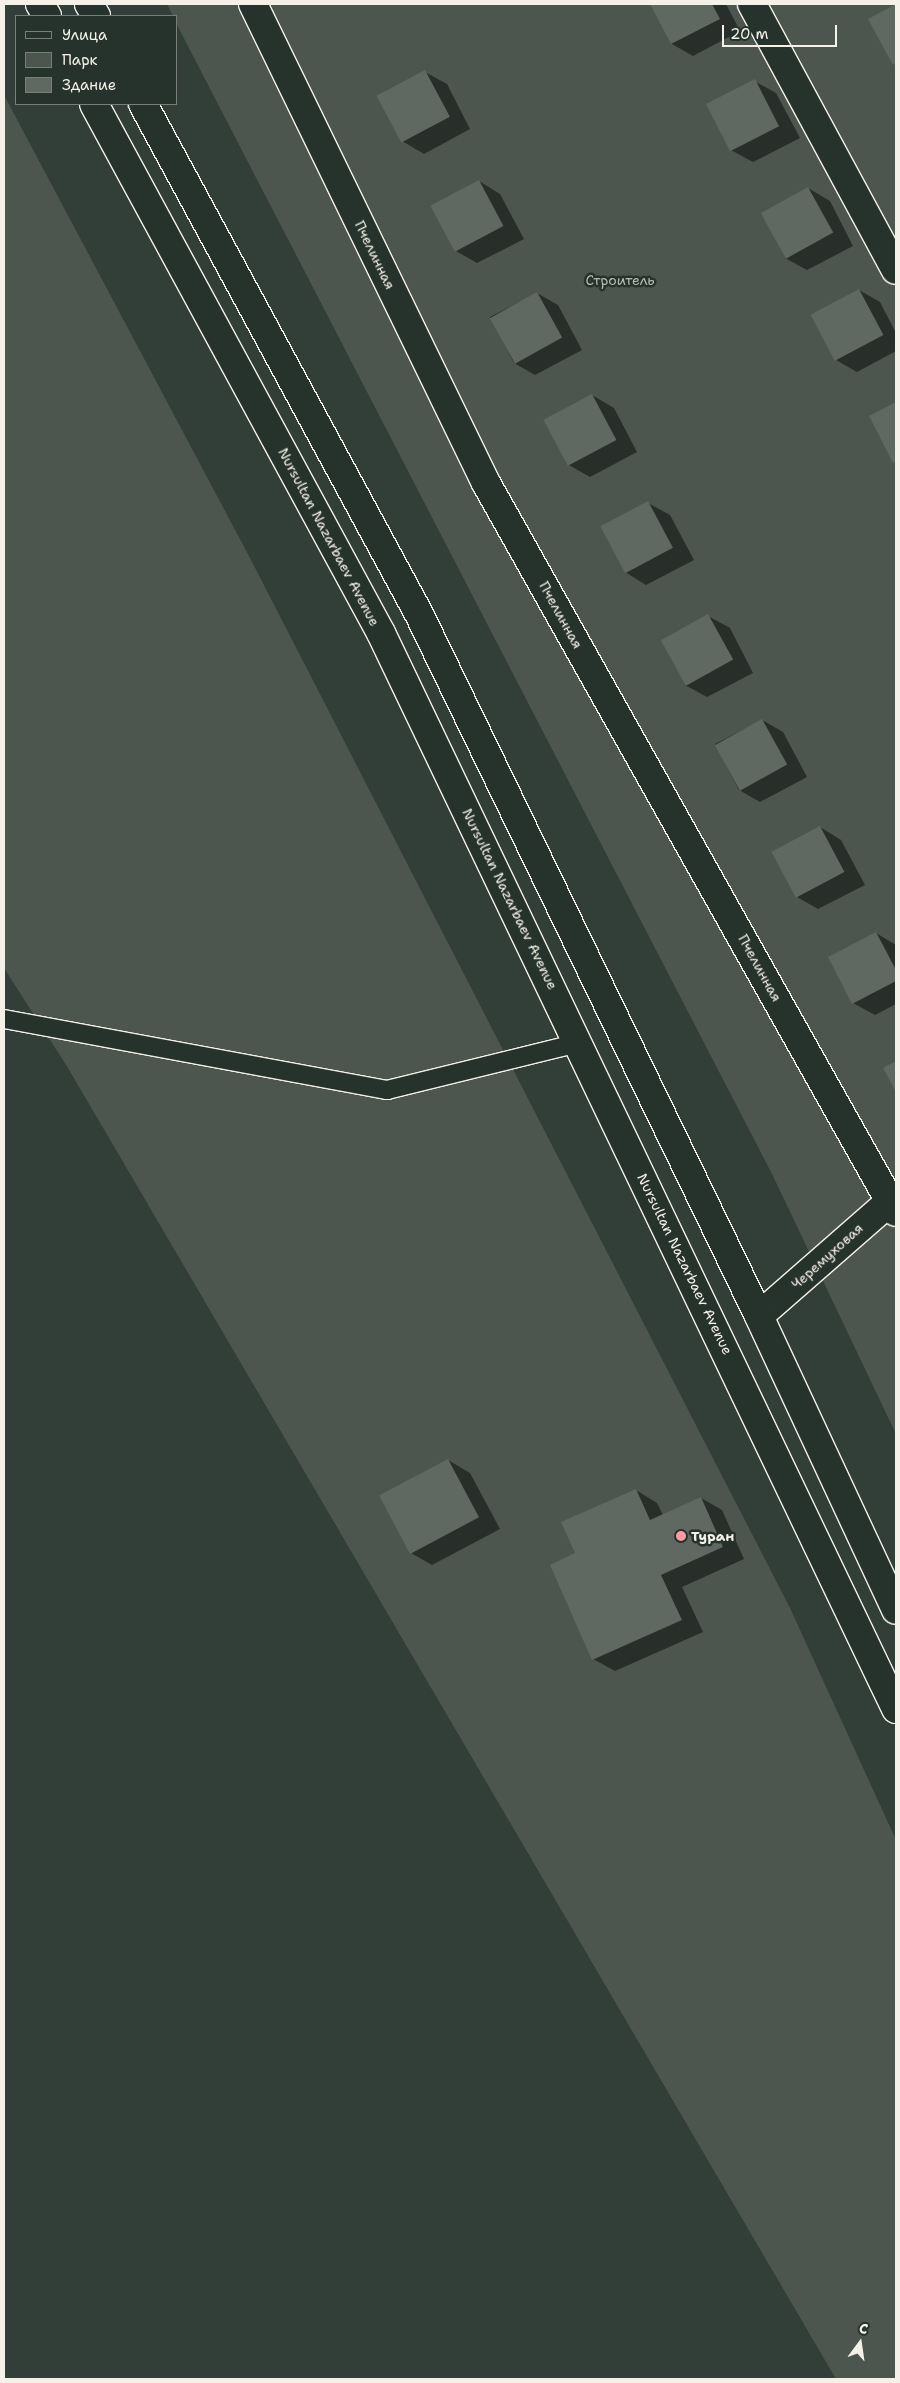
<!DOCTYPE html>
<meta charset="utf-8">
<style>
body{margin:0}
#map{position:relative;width:900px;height:2383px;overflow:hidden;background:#323e38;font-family:"Shantell Sans",sans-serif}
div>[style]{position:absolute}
.green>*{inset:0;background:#4c564f}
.shadow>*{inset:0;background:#0007}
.building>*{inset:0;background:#5f6861;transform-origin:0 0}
.roads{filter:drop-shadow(1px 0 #f4f1e8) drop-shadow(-1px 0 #f4f1e8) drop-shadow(0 1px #f4f1e8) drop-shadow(0 -1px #f4f1e8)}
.lane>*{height:18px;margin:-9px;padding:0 9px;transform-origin:9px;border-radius:9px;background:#26332d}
.street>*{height:28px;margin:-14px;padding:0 14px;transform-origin:14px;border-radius:14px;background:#26332d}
.primary>*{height:28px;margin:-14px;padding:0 14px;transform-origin:14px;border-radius:14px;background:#26332d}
.dots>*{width:14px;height:14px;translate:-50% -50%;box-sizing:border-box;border:2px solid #26332d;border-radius:50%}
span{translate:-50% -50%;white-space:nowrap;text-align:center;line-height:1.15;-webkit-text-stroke:5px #26332d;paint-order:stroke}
.street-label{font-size:14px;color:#f4f1e8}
.park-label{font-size:14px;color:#b9bbb2}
.poi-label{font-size:14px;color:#f4f1e8;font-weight:700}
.left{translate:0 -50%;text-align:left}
.frame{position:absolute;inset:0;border:5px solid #f4f1e8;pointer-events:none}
.legend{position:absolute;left:15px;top:15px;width:162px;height:90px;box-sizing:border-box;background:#26332d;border:1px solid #787f78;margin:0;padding:6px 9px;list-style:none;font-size:15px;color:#f4f1e8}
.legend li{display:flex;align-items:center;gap:10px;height:25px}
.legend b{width:25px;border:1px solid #787f78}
.north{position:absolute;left:835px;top:2318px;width:50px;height:50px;-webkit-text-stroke:4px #26332d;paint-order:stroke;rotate:14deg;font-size:14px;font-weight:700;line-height:20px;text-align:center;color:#f4f1e8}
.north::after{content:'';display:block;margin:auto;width:18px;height:22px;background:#f4f1e8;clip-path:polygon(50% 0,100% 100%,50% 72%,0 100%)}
.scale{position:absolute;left:722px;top:25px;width:115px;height:22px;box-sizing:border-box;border:2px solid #f4f1e8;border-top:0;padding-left:6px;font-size:15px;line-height:18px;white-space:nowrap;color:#f4f1e8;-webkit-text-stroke:4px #26332d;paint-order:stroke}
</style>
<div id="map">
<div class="green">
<i style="clip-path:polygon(167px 4px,896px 4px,896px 1434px,772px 1174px,176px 23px,176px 16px,173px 16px)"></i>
<i style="clip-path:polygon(4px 95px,250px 558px,790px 1608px,896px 1840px,896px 2379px,836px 2379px,68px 1068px,4px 968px)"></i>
</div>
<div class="shadow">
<i style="clip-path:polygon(651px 4px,726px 4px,740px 31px,693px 56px,672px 44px)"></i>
<i style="clip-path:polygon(896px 6px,896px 66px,870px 20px)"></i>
<i style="clip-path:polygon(425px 72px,447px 84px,470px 129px,424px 154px,402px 141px)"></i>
<i style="clip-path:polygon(754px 81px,776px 93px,800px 138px,753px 162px,731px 150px)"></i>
<i style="clip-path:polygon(479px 181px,500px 194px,524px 239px,477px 263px,456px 251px)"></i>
<i style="clip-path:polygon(808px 188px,830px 201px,853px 246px,807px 270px,785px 258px)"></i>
<i style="clip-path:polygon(859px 290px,880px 302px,896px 333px,896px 351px,857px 372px,836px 360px)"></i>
<i style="clip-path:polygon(537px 293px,558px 305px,582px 350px,535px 375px,514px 363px,490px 317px)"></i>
<i style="clip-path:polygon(592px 395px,614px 408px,637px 452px,590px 477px,569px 465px)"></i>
<i style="clip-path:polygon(896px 403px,896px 463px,870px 417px)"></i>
<i style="clip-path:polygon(648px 503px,670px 515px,694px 560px,646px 585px,625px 572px)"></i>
<i style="clip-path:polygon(708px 616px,730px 628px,753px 673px,707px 697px,685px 685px)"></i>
<i style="clip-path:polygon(762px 720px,783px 732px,807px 777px,760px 802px,739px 790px,715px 744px)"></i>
<i style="clip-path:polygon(820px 827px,841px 840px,865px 885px,818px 909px,797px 897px)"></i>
<i style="clip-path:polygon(876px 933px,896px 945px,896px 1004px,875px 1015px,853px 1003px)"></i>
<i style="clip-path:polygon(448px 1460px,470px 1473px,500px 1529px,432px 1565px,411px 1553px)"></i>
<i style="clip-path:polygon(636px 1490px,657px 1503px,663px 1515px,701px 1498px,722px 1510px,744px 1559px,682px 1587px,703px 1632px,615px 1671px,593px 1659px,577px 1554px)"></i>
</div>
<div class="building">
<i style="clip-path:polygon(650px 4px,712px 4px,720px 19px,671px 44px)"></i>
<i style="clip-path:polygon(896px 4px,896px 63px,893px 65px,868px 19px)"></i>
<i style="left:425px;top:70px;width:53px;height:55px;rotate:62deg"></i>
<i style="left:755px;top:79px;width:53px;height:55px;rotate:63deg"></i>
<i style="left:479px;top:180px;width:52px;height:55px;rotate:62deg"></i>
<i style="left:808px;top:187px;width:52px;height:54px;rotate:61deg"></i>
<i style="left:859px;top:289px;width:52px;height:55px;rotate:62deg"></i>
<i style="left:537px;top:292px;width:52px;height:54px;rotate:61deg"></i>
<i style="left:592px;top:394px;width:52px;height:55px;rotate:62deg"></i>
<i style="clip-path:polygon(896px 402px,896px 461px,893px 463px,869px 416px)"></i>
<i style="left:648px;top:501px;width:53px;height:54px;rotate:62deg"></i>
<i style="left:708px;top:614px;width:52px;height:54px;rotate:61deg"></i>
<i style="left:762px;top:719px;width:52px;height:54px;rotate:61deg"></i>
<i style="left:820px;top:826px;width:52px;height:55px;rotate:62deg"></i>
<i style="clip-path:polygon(876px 932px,896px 970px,896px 981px,852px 1004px,828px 957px)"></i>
<i style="clip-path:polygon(896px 1061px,896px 1092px,883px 1068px)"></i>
<i style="left:448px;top:1459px;width:66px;height:78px;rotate:62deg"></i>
<i style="clip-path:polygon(636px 1489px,650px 1520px,701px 1497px,723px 1547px,661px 1575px,682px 1620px,592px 1660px,550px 1565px,575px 1553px,561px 1522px)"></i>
</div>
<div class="roads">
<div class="lane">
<i style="left:4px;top:1019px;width:390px;rotate:10.5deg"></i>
<i style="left:387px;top:1090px;width:198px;rotate:-13.8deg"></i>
</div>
<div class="street">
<i style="left:253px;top:4px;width:533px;rotate:64.06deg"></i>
<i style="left:486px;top:483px;width:836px;rotate:60.65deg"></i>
<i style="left:752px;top:4px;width:302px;rotate:61.6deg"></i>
<i style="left:759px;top:1316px;width:182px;rotate:-41.2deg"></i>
</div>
<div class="primary">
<i style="left:40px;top:4px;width:14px;rotate:60deg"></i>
<i style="left:89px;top:4px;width:14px;rotate:60deg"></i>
<i style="left:94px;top:104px;width:602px;rotate:61.52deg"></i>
<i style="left:381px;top:633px;width:1193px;rotate:64.42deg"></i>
<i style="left:143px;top:104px;width:580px;rotate:61.58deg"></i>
<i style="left:419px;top:614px;width:780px;rotate:64.16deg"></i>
<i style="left:759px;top:1316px;width:324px;rotate:65deg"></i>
</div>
</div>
<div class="dots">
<i style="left:681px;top:1536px;background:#ff9aa2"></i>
</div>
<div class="street-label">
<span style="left:375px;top:255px;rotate:64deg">Пчелинная</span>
<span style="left:329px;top:537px;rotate:62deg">Nursultan Nazarbaev Avenue</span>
<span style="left:561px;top:615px;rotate:61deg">Пчелинная</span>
<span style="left:510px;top:899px;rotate:64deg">Nursultan Nazarbaev Avenue</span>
<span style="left:760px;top:968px;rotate:61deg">Пчелинная</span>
<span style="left:827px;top:1256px;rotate:-42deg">Черемуховая</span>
<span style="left:685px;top:1264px;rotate:64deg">Nursultan Nazarbaev Avenue</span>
</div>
<div class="park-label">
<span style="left:620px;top:280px">Строитель</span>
</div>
<div class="poi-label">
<span class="left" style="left:691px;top:1536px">Туран</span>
</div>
<div class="frame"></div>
<ul class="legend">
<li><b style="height:6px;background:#26332d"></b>Улица</li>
<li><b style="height:14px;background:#4c564f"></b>Парк</li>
<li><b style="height:14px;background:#5f6861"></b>Здание</li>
</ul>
<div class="north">С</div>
<div class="scale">20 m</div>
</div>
